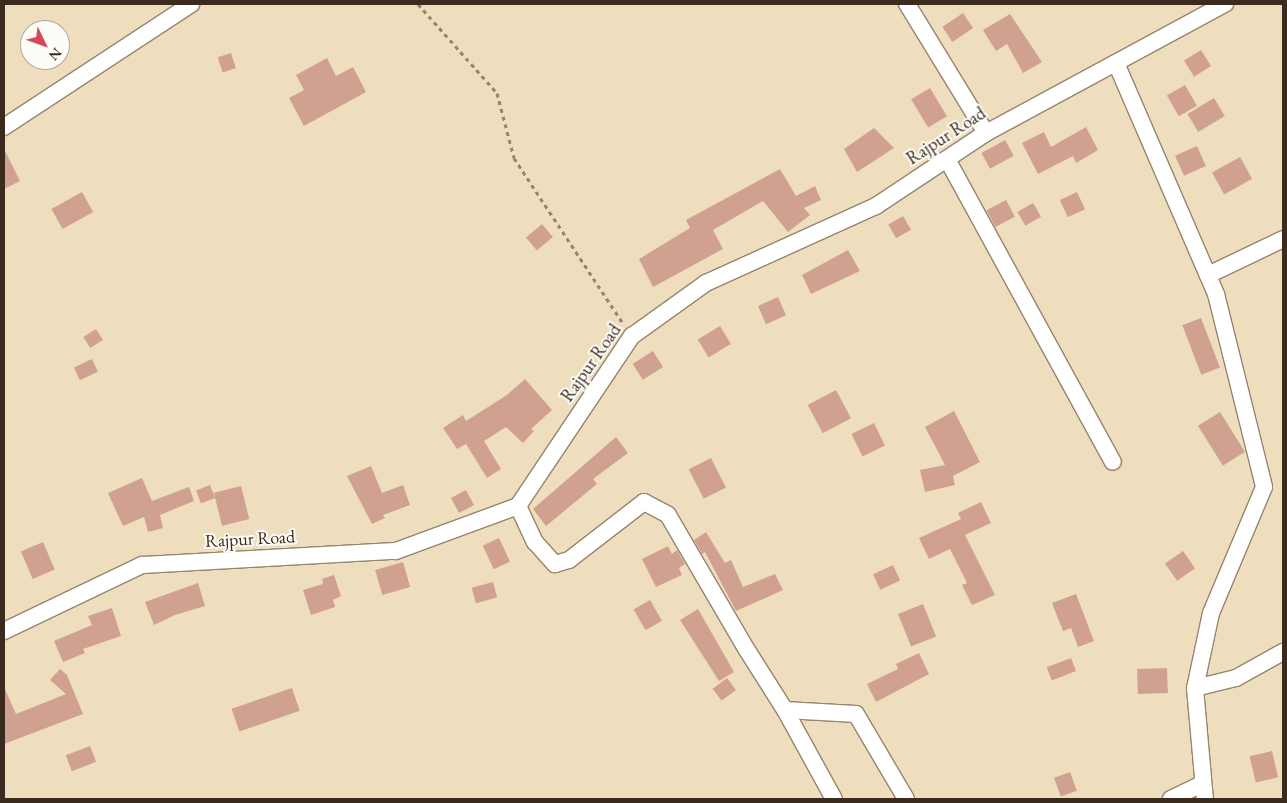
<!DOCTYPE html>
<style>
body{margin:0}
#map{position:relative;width:1287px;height:803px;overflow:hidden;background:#efdebd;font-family:"EB Garamond",serif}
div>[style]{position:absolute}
.building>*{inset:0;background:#d0a191;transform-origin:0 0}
.path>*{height:3px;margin-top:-1.5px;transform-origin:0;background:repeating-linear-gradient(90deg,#95846e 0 4px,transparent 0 8px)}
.roads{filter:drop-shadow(1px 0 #95846e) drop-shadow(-1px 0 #95846e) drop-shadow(0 1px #95846e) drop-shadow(0 -1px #95846e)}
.minor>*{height:16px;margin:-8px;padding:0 8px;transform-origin:8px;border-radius:8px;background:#fff}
span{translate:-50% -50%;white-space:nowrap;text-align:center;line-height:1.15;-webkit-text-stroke:4px #fdfcf7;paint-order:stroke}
.street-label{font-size:18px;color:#3b2a1e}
.frame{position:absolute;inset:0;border:5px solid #3b2a1e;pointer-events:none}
.north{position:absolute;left:20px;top:20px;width:50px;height:50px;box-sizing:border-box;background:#fdfcf7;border:1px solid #afa8a0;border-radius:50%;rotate:132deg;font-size:14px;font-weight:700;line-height:20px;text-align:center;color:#3b2a1e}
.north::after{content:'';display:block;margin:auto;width:18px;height:22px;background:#d1495b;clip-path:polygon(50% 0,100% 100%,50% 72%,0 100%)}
</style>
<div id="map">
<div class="building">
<i style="left:963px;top:13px;width:18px;height:25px;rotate:56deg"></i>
<i style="clip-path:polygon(1010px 14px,1042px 62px,1023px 73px,1007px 44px,996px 51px,983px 30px)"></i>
<i style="left:1201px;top:50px;width:19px;height:20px;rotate:58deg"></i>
<i style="left:231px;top:53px;width:16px;height:14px;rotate:72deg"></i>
<i style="clip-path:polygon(327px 58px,336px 76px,353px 67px,366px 92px,304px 126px,289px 98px,304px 90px,296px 75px)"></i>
<i style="left:1185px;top:85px;width:24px;height:21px;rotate:60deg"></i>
<i style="left:930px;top:88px;width:33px;height:22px;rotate:59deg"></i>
<i style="left:1214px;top:98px;width:21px;height:31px;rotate:59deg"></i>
<i style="clip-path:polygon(1086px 127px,1098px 150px,1076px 163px,1073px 156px,1038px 174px,1022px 143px,1044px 132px,1051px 147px)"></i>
<i style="clip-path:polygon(874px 128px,894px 148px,857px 172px,844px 149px)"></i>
<i style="left:1005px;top:140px;width:18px;height:27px;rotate:61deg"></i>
<i style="left:1197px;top:146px;width:22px;height:24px;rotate:66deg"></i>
<i style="clip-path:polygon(4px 149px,20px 181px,4px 189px)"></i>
<i style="left:1240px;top:157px;width:25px;height:32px;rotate:61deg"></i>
<i style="clip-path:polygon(780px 169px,796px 196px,815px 186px,821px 200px,804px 208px,810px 215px,788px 232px,763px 201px,713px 230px,723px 249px,653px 287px,639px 259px,690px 228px,686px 220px)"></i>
<i style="left:82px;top:192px;width:23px;height:35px;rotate:61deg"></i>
<i style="left:1077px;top:192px;width:19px;height:19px;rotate:65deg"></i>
<i style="left:1006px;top:200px;width:19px;height:22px;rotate:62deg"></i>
<i style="left:1033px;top:203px;width:16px;height:18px;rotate:60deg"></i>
<i style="left:903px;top:216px;width:16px;height:17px;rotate:60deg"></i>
<i style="left:542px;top:224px;width:17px;height:21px;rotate:50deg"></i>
<i style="clip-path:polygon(848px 250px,860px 271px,811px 294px,802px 275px)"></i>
<i style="left:778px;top:297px;width:20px;height:22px;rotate:66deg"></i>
<i style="left:1201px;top:318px;width:53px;height:20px;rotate:69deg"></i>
<i style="left:720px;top:326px;width:21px;height:26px;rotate:59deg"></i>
<i style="left:96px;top:329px;width:13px;height:15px;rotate:58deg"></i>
<i style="left:653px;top:351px;width:19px;height:24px;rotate:58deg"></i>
<i style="left:92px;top:359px;width:14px;height:20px;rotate:65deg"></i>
<i style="clip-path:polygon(525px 379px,552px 410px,531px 429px,534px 431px,523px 443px,506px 427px,484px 441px,501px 469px,487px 478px,466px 444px,457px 449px,443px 428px,463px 415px,466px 421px,507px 395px)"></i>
<i style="left:836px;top:390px;width:32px;height:32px;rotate:62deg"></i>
<i style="clip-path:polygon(954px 411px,980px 462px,953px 476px,955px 485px,925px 492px,920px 470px,945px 465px,925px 427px)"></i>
<i style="left:1220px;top:412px;width:47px;height:26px;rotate:58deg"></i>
<i style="left:874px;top:423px;width:25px;height:25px;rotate:64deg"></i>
<i style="clip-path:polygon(616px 437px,628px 453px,593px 479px,597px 484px,546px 526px,533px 509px)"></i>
<i style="left:711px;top:458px;width:33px;height:25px;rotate:63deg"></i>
<i style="clip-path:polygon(371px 466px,382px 493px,403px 485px,410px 505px,383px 515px,385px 518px,372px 524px,347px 476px)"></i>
<i style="clip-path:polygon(142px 478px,152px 501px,189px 487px,194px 501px,160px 515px,163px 528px,148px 532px,144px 517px,123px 526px,108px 493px)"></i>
<i style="left:210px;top:485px;width:14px;height:15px;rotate:69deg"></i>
<i style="left:241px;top:486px;width:34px;height:28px;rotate:76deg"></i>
<i style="left:466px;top:490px;width:17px;height:17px;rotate:62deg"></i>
<i style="clip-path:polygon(981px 502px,991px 523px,965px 535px,995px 595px,972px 605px,962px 585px,967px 583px,950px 549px,929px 559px,919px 538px,961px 519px,958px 513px)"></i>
<i style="clip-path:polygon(706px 532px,725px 563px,731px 560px,743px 587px,775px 574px,783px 590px,736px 611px,705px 552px,702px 554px,694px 540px)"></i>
<i style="left:499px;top:538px;width:26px;height:18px;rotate:65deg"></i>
<i style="left:43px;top:542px;width:30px;height:24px;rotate:67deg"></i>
<i style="clip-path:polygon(668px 546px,672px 554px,677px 550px,685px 564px,679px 568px,682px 575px,656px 587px,642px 559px)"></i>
<i style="left:1183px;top:551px;width:21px;height:22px;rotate:55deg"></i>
<i style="left:403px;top:562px;width:26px;height:29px;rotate:74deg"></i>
<i style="left:893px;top:565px;width:17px;height:22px;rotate:65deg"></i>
<i style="clip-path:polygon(334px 575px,341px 596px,333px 600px,335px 607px,311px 615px,303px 590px,323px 584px,322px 579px)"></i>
<i style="left:493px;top:582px;width:16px;height:22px;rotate:75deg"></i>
<i style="clip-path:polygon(198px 583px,205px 606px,175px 615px,154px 625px,145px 602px)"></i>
<i style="clip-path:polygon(1076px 594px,1094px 641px,1078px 647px,1071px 628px,1063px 631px,1052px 603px)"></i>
<i style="left:650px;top:600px;width:24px;height:19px;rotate:60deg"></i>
<i style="left:923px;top:604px;width:35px;height:27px;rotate:68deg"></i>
<i style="clip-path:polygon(112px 608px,121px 636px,83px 649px,85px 653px,63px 662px,54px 641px,92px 625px,88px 616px)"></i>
<i style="clip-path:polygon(698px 609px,734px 672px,719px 681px,680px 620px)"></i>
<i style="clip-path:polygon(919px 653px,929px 674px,876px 702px,867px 684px,898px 669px,896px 664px)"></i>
<i style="left:1071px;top:658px;width:14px;height:26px;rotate:69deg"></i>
<i style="left:1167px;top:668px;width:25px;height:30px;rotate:88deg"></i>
<i style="clip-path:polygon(60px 669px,67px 675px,83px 714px,4px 744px,4px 687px,16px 714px,66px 694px,50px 680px)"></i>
<i style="left:727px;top:678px;width:15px;height:18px;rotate:53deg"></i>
<i style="left:292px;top:688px;width:24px;height:64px;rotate:71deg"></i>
<i style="left:90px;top:746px;width:17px;height:26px;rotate:69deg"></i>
<i style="left:1272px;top:751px;width:27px;height:23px;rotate:77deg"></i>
<i style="left:1070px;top:772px;width:20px;height:17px;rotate:70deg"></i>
</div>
<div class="path">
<i style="left:418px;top:4px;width:119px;rotate:48.4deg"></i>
<i style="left:497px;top:93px;width:67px;rotate:75.3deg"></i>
<i style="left:514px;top:158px;width:198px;rotate:56.6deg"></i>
</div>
<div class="roads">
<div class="minor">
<i style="left:907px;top:4px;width:151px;rotate:58.5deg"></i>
<i style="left:1116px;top:63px;width:252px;rotate:66.6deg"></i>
<i style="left:1216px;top:294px;width:199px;rotate:76deg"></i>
<i style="left:1264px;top:487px;width:137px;rotate:112.8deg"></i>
<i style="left:1211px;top:613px;width:77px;rotate:102deg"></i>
<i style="left:1195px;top:688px;width:111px;rotate:84.9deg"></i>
<i style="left:4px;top:127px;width:224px;rotate:-33.3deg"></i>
<i style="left:947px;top:159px;width:345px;rotate:61.3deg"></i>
<i style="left:1208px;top:275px;width:83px;rotate:-25.6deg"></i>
<i style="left:518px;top:506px;width:40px;rotate:65deg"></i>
<i style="left:535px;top:542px;width:30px;rotate:48deg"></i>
<i style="left:555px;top:564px;width:15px;rotate:-16deg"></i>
<i style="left:569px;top:560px;width:95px;rotate:-37.7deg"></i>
<i style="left:644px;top:502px;width:27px;rotate:28deg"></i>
<i style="left:668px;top:515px;width:156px;rotate:59.7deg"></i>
<i style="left:747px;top:650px;width:71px;rotate:57.7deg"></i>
<i style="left:785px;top:710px;width:71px;rotate:3.2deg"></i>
<i style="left:856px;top:714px;width:99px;rotate:59.5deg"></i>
<i style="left:4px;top:631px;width:153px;rotate:-25.6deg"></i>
<i style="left:142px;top:565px;width:254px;rotate:-3.2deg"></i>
<i style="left:396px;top:551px;width:130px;rotate:-20.2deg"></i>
<i style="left:518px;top:506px;width:205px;rotate:-56.2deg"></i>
<i style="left:632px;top:336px;width:91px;rotate:-35.6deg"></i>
<i style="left:706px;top:283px;width:187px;rotate:-24.4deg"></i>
<i style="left:876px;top:206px;width:132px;rotate:-33.6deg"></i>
<i style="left:986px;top:133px;width:272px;rotate:-28.4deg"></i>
<i style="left:1195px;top:688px;width:42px;rotate:-13.7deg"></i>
<i style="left:1236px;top:678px;width:54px;rotate:-29deg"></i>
<i style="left:785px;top:710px;width:102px;rotate:61.2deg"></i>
<i style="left:1171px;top:799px;width:34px;rotate:-26deg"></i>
</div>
</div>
<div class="street-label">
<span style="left:946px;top:136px;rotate:-33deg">Rajpur Road</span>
<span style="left:591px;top:363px;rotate:-55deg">Rajpur Road</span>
<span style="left:250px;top:539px;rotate:-3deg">Rajpur Road</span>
</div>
<div class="frame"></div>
<div class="north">N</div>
</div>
